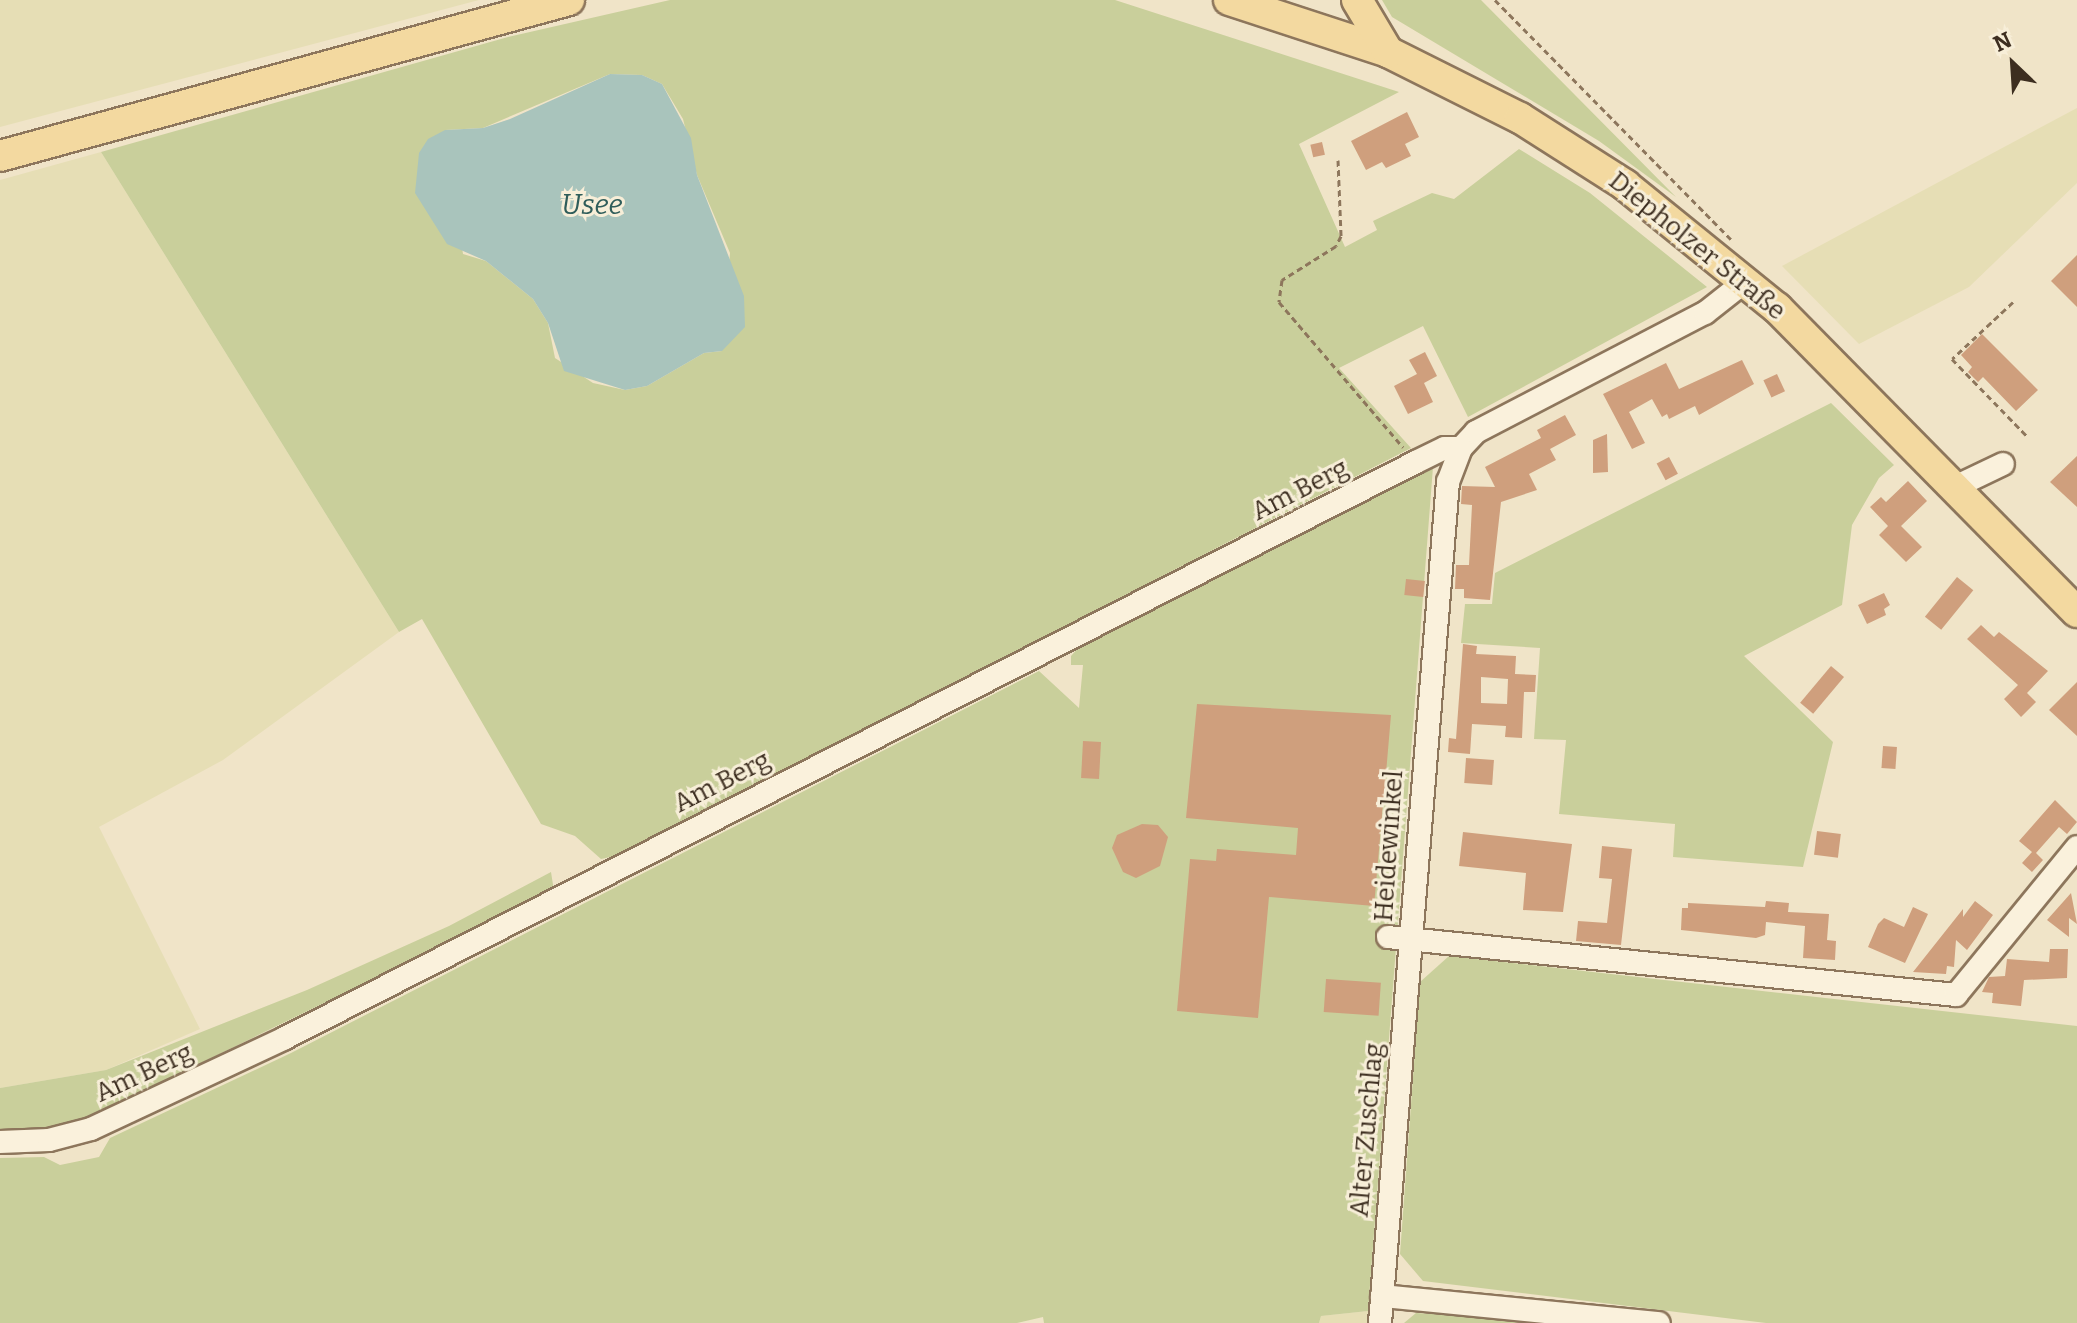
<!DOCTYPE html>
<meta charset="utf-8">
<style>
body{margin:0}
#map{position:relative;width:2077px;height:1323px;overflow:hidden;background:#f0e4c8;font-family:Bitter,serif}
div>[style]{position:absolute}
.farmland>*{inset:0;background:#e6deb5}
.green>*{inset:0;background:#c9cf9b}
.water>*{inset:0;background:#a9c4bc}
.building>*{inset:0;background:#cf9f7d;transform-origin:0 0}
.path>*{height:3px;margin-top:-1.5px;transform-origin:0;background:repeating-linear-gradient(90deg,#8d765c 0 6px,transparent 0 10px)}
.roads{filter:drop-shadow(2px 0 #8d765c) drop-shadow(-2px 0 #8d765c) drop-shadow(0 2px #8d765c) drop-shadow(0 -2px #8d765c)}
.minor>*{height:22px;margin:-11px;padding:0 11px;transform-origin:11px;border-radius:11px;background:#faf1dc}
.major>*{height:30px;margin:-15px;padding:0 15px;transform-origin:15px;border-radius:15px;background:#f3d9a0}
span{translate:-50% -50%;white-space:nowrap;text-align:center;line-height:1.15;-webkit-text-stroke:6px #f7eed8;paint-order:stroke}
.street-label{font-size:26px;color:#3d2e20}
.water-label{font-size:28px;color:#2f5d5a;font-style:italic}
.north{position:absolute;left:1973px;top:24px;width:80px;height:80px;-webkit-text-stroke:6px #f7eed8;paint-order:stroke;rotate:335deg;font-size:22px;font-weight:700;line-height:32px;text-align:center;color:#3d2e20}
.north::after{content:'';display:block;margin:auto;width:28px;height:36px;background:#3d2e20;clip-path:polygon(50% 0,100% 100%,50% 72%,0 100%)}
</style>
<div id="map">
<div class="farmland">
<i style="clip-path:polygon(0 0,479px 0,0 127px)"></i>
<i style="clip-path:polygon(2077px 108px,2077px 183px,1969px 287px,1859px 344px,1782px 266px)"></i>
<i style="clip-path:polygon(101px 152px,399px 632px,223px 760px,99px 827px,200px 1029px,106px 1070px,0 1088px,0 180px)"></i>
<i style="clip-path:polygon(1368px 1311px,1367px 1323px,1319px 1323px,1321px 1316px)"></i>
</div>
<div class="green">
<i style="clip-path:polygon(evenodd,670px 0,1115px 0,1399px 92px,1299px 144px,1345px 247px,1377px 230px,1373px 221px,1432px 193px,1454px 199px,1519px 149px,1590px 193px,1707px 287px,1468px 417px,1423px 326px,1339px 368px,1411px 448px,620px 855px,601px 859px,575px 836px,541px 824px,422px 619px,399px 632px,101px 152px,508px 37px,670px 0,610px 74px,642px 75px,662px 84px,683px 119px,697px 175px,730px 253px,722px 351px,704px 353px,647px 386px,625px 390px,593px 383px,555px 358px,548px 323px,533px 299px,486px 261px,463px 254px,445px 130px,483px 128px,610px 74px)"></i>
<i style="clip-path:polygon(1382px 0,1481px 0,1676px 197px,1599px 141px,1392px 17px)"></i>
<i style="clip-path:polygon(1831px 403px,1894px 465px,1879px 478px,1852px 525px,1842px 605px,1744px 656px,1833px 742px,1803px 867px,1673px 857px,1675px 824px,1559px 814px,1566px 740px,1534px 739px,1540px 648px,1461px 643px,1465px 604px,1492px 604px,1495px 573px)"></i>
<i style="clip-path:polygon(1433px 467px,1368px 1311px,1321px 1316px,1319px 1323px,1044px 1323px,1043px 1317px,1017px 1323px,0 1323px,0 1158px,44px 1157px,60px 1165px,99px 1157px,110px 1138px,291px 1053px,1039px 671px,1079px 708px,1083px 665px,1071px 665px,1071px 656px,1080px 646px)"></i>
<i style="clip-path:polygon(551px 872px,554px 891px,90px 1117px,48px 1128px,0 1130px,0 1088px,106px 1070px,307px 990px,449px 926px)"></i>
<i style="clip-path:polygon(1449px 956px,2077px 1026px,2077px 1323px,1766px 1323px,1423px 1281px,1400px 1254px,1420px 982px)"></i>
<i style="clip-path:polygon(1416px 1313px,1549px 1321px,1565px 1323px,1404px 1323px)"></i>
</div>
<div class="water">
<i style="clip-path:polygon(610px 74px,642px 75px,662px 84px,691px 138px,697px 175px,744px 296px,745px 327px,722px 351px,704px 353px,647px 386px,625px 390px,564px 371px,548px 323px,533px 299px,486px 261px,447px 244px,415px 193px,419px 153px,428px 139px,445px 130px,483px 128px,510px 119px)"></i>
</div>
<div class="building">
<i style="clip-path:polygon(1407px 112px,1419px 137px,1405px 144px,1411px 156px,1386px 168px,1382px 162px,1366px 170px,1351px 141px)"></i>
<i style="left:1322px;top:142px;width:13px;height:12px;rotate:77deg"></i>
<i style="clip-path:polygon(2077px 255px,2077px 307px,2051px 281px)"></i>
<i style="clip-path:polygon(1982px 334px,2038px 390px,2016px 411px,1983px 377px,1978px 382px,1968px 372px,1972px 367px,1961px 355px)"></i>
<i style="clip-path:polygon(1425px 352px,1437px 376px,1424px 383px,1433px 402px,1408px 414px,1394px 386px,1417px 374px,1409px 360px)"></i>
<i style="clip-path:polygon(1742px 360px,1754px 384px,1699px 415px,1695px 406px,1669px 419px,1667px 414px,1662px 417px,1652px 399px,1629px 412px,1645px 443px,1632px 449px,1603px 394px,1666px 363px,1679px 389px)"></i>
<i style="left:1777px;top:374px;width:19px;height:15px;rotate:65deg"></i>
<i style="clip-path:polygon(1565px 415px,1576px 435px,1550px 449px,1556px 460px,1529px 474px,1537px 490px,1501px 502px,1490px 600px,1464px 598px,1464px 589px,1455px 589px,1456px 565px,1469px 565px,1472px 505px,1461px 504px,1462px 486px,1495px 487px,1485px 467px,1541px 438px,1537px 430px)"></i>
<i style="clip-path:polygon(1607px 434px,1608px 472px,1593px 473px,1593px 440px)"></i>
<i style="clip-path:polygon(2077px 456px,2077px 507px,2050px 482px)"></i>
<i style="left:1669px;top:457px;width:19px;height:14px;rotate:62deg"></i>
<i style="clip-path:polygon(1908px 481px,1927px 501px,1901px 526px,1922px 547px,1906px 562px,1879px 535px,1888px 526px,1870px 507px,1881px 497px,1886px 502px)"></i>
<i style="left:1957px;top:577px;width:21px;height:51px;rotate:39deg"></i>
<i style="left:1406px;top:579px;width:19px;height:16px;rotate:6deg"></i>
<i style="clip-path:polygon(1884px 593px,1890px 605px,1884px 609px,1886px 615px,1867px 624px,1858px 605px)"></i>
<i style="clip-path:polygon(1981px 625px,1994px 637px,1999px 632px,2048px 671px,2027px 693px,2036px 702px,2021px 717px,2004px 699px,2018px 685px,1967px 639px)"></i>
<i style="clip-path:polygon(evenodd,1463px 644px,1477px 646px,1476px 654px,1516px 656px,1515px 674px,1536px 675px,1535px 692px,1524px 692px,1522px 738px,1505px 737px,1506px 726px,1472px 724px,1470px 754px,1448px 752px,1449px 738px,1456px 739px,1463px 644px,1481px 677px,1508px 679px,1507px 704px,1481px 703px,1481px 677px)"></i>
<i style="left:1831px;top:666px;width:17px;height:48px;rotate:40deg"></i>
<i style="clip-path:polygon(2077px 682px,2077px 736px,2049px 710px)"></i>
<i style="clip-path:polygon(1197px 704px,1391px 715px,1385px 785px,1391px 785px,1390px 804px,1383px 804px,1374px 906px,1269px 897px,1258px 1018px,1177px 1011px,1190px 859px,1216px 861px,1217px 849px,1296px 855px,1298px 828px,1186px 818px)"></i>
<i style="left:1083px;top:741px;width:18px;height:37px;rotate:3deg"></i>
<i style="left:1883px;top:746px;width:14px;height:22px;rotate:4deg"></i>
<i style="left:1466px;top:758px;width:28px;height:25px;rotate:4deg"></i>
<i style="clip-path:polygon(2055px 800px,2077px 822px,2067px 834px,2059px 827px,2036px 853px,2043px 860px,2032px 872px,2022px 863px,2032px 852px,2019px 841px)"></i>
<i style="clip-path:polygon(1142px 824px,1158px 825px,1168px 837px,1160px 866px,1136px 878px,1123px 872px,1112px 848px,1117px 835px)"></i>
<i style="left:1817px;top:831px;width:24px;height:24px;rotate:7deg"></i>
<i style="clip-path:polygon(1463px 832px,1572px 844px,1563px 912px,1523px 910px,1526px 873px,1459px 866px)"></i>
<i style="clip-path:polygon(1602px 846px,1632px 849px,1621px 945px,1576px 941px,1578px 921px,1607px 923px,1612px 879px,1599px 878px)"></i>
<i style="clip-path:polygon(2071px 893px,2077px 924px,2069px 918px,2069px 937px,2047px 920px)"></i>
<i style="clip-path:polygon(1766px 901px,1789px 903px,1788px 912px,1829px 914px,1827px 940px,1836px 941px,1835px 960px,1803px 958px,1805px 926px,1766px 922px,1765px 935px,1756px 938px,1681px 930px,1682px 908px,1688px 908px,1688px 903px,1765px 907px)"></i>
<i style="clip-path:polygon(1975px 901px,1993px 915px,1967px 950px,1956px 940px,1954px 967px,1947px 966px,1946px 974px,1913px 972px,1963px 909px,1963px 917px)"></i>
<i style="clip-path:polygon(1913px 907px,1928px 914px,1905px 963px,1868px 947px,1878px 924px,1884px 918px,1904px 927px)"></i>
<i style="clip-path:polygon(2050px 949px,2068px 949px,2067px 978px,2024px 980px,2021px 1006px,1992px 1003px,1993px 993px,1982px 992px,1989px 977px,2005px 976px,2007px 959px,2049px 962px)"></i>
<i style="left:1326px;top:979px;width:55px;height:33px;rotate:4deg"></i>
</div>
<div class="path">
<i style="left:1495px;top:0;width:336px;rotate:45.4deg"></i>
<i style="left:1338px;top:160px;width:76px;rotate:87.7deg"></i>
<i style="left:1341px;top:236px;width:11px;rotate:117deg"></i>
<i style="left:1336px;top:246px;width:64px;rotate:147.8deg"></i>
<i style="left:1282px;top:280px;width:22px;rotate:98deg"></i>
<i style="left:1279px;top:302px;width:191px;rotate:49.5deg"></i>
<i style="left:2013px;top:302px;width:83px;rotate:136.9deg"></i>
<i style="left:1952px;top:359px;width:107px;rotate:45.8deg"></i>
</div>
<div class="roads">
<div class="minor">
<i style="left:1955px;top:487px;width:53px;rotate:-25.6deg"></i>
<i style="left:1388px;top:937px;width:571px;rotate:5.83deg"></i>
<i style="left:1956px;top:995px;width:191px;rotate:-50.7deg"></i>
<i style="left:0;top:1142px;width:49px;rotate:-2.3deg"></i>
<i style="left:49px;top:1140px;width:43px;rotate:-14.7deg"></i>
<i style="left:91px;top:1129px;width:214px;rotate:-25.1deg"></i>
<i style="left:285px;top:1038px;width:1269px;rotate:-26.99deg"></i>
<i style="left:1416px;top:462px;width:32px;rotate:-26deg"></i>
<i style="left:1445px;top:448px;width:16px"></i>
<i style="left:1382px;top:1296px;width:278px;rotate:5.6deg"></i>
<i style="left:1380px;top:1323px;width:844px;rotate:-85.38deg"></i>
<i style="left:1448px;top:482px;width:36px;rotate:-69deg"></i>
<i style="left:1461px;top:448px;width:22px;rotate:-47deg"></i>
<i style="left:1476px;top:432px;width:258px;rotate:-27.5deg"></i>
<i style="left:1705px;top:313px;width:53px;rotate:-38.2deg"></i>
</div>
<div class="major">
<i style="left:1229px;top:0;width:167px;rotate:18.1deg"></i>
<i style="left:1388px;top:52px;width:148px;rotate:26.6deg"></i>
<i style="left:1520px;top:118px;width:125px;rotate:32.5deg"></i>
<i style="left:1625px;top:185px;width:196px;rotate:39deg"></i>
<i style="left:1777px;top:308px;width:427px;rotate:45.4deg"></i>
<i style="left:1357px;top:0;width:61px;rotate:59.2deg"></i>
<i style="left:0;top:156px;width:590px;rotate:-15.33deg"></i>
</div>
</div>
<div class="street-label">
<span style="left:1697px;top:246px;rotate:39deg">Diepholzer Straße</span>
<span style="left:1300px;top:490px;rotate:-27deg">Am Berg</span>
<span style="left:722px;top:782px;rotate:-27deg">Am Berg</span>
<span style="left:1389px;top:846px;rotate:-86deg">Heidewinkel</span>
<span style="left:144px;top:1073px;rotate:-25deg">Am Berg</span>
<span style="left:1367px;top:1130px;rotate:-85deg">Alter Zuschlag</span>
</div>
<div class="water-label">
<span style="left:592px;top:205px">Usee</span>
</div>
<div class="north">N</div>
</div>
